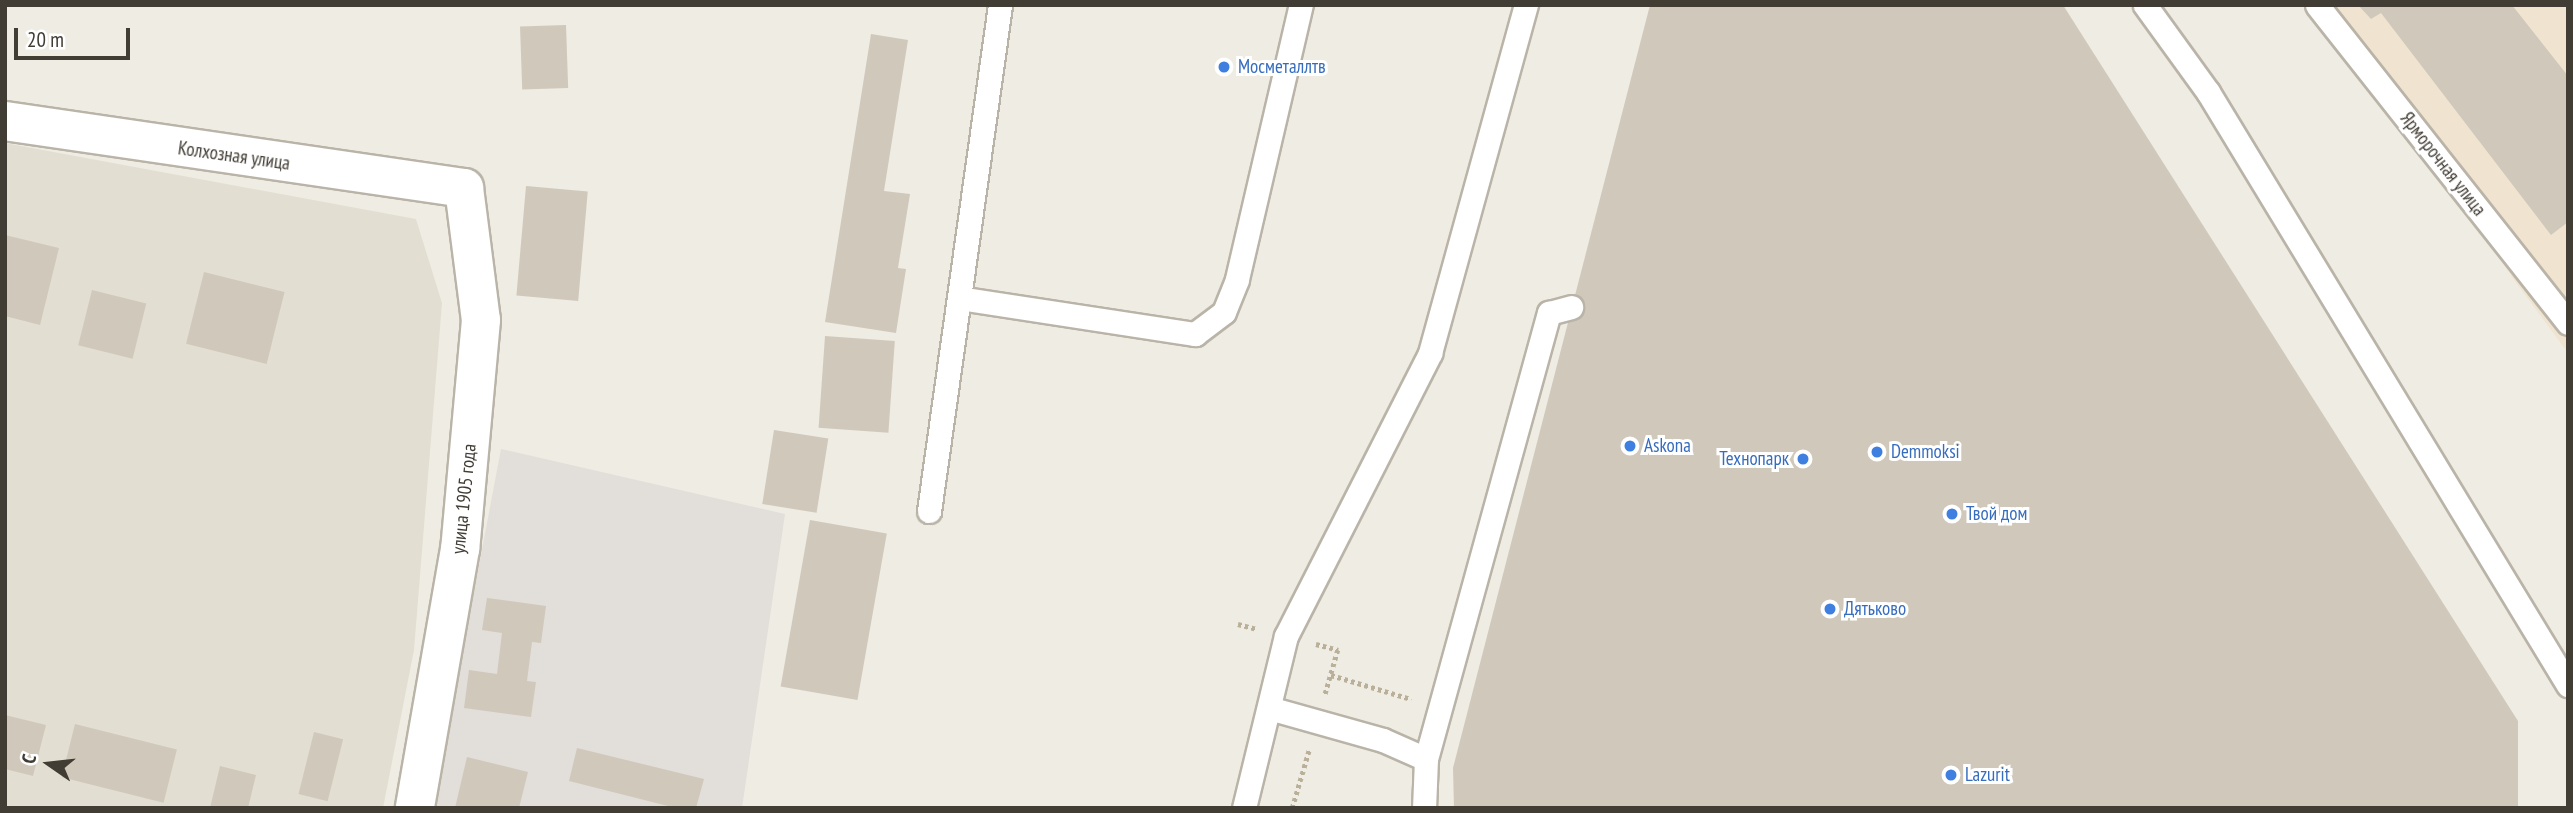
<!DOCTYPE html>
<meta charset="utf-8">
<style>
body{margin:0}
#map{position:relative;width:2573px;height:813px;overflow:hidden;background:#efece4;font-family:"PT Sans Narrow",sans-serif}
div>[style]{position:absolute}
.residential>*{inset:0;background:#e3ded2}
.commercial>*{inset:0;background:#f0e4d0}
.industrial>*{inset:0;background:#e2ded9}
.building>*{inset:0;background:#d0c8bb;transform-origin:0 0}
.path>*{height:4.5px;margin-top:-2.25px;transform-origin:0;background:repeating-linear-gradient(90deg,#bab09a 0 3.5px,transparent 0 7px)}
.roads{filter:drop-shadow(2px 0 #bab4a8) drop-shadow(-2px 0 #bab4a8) drop-shadow(0 2px #bab4a8) drop-shadow(0 -2px #bab4a8)}
.service>*{height:23px;margin:-11.5px;padding:0 11.5px;transform-origin:11.5px;border-radius:11.5px;background:#fff}
.minor>*{height:38px;margin:-19px;padding:0 19px;transform-origin:19px;border-radius:19px;background:#fff}
.dots>*{width:19px;height:19px;translate:-50% -50%;box-sizing:border-box;border:4px solid #fff;border-radius:50%}
span{translate:-50% -50%;white-space:nowrap;text-align:center;line-height:1.15;-webkit-text-stroke:6px #fff;paint-order:stroke}
.shop-label{font-size:19px;color:#366cbe}
.left{translate:0 -50%;text-align:left}
.right{translate:-100% -50%;text-align:right}
.street-label{font-size:19px;color:#413c34}
.frame{position:absolute;inset:0;border:7px solid #413c34;pointer-events:none}
.north{position:absolute;left:14px;top:729px;width:70px;height:70px;-webkit-text-stroke:5px #fff;paint-order:stroke;rotate:284deg;font-size:19px;font-weight:700;line-height:28px;text-align:center;color:#413c34}
.north::after{content:'';display:block;margin:auto;width:24px;height:32px;background:#413c34;clip-path:polygon(50% 0,100% 100%,50% 72%,0 100%)}
.scale{position:absolute;left:14px;top:28px;width:116px;height:32px;box-sizing:border-box;border:4px solid #413c34;border-top:0;padding-left:9px;font-size:21px;line-height:24px;white-space:nowrap;color:#413c34;-webkit-text-stroke:5px #fff;paint-order:stroke}
</style>
<div id="map">
<div class="residential">
<i style="clip-path:polygon(5px 143px,416px 219px,442px 303px,414px 650px,383px 808px,5px 808px)"></i>
</div>
<div class="commercial">
<i style="clip-path:polygon(2334px 5px,2568px 5px,2568px 353px,2512px 277px)"></i>
</div>
<div class="industrial">
<i style="clip-path:polygon(501px 449px,785px 514px,742px 808px,433px 808px)"></i>
</div>
<div class="building">
<i style="clip-path:polygon(1650px 5px,2063px 5px,2518px 721px,2518px 808px,1454px 808px,1453px 768px)"></i>
<i style="clip-path:polygon(2358px 5px,2512px 5px,2568px 76px,2568px 222px,2551px 235px,2381px 13px,2371px 19px)"></i>
<i style="left:566px;top:25px;width:63px;height:46px;rotate:88deg"></i>
<i style="clip-path:polygon(871px 34px,908px 40px,884px 191px,910px 194px,898px 268px,906px 269px,896px 333px,825px 322px)"></i>
<i style="left:526px;top:186px;width:62px;height:110px;rotate:5deg"></i>
<i style="clip-path:polygon(5px 235px,59px 248px,40px 325px,5px 316px)"></i>
<i style="left:204px;top:272px;width:83px;height:74px;rotate:14deg"></i>
<i style="left:92px;top:290px;width:56px;height:57px;rotate:14deg"></i>
<i style="left:825px;top:336px;width:70px;height:92px;rotate:4deg"></i>
<i style="left:774px;top:430px;width:55px;height:75px;rotate:9deg"></i>
<i style="left:810px;top:520px;width:78px;height:169px;rotate:10deg"></i>
<i style="clip-path:polygon(487px 598px,546px 606px,541px 643px,532px 642px,527px 681px,536px 682px,531px 717px,464px 708px,469px 670px,497px 674px,502px 633px,482px 630px)"></i>
<i style="clip-path:polygon(5px 715px,46px 725px,33px 776px,5px 769px)"></i>
<i style="left:75px;top:724px;width:105px;height:55px;rotate:14deg"></i>
<i style="left:314px;top:732px;width:30px;height:64px;rotate:14deg"></i>
<i style="clip-path:polygon(577px 748px,704px 779px,696px 808px,676px 808px,569px 781px)"></i>
<i style="clip-path:polygon(467px 757px,528px 772px,519px 808px,455px 808px)"></i>
<i style="clip-path:polygon(220px 766px,256px 775px,248px 808px,210px 808px)"></i>
</div>
<div class="path">
<i style="left:1238px;top:624px;width:20px;rotate:15deg"></i>
<i style="left:1316px;top:644px;width:23px;rotate:15deg"></i>
<i style="left:1338px;top:650px;width:47px;rotate:106.1deg"></i>
<i style="left:1331px;top:675px;width:84px;rotate:16.7deg"></i>
<i style="left:1292px;top:808px;width:60px;rotate:-73.7deg"></i>
</div>
<div class="roads">
<div class="service">
<i style="left:2145px;top:5px;width:107px;rotate:54.1deg"></i>
<i style="left:2208px;top:92px;width:694px;rotate:58.74deg"></i>
<i style="left:2317px;top:5px;width:405px;rotate:51.7deg"></i>
<i style="left:959px;top:298px;width:239px;rotate:8.7deg"></i>
<i style="left:1195px;top:334px;width:36px;rotate:-37deg"></i>
<i style="left:1224px;top:312px;width:35px;rotate:-68deg"></i>
<i style="left:1237px;top:279px;width:281px;rotate:-76.9deg"></i>
<i style="left:929px;top:511px;width:511px;rotate:-82.01deg"></i>
<i style="left:1269px;top:708px;width:118px;rotate:15.7deg"></i>
<i style="left:1383px;top:740px;width:47px;rotate:23.8deg"></i>
<i style="left:1426px;top:759px;width:49px;rotate:92.3deg"></i>
<i style="left:1426px;top:759px;width:463px;rotate:-74.6deg"></i>
<i style="left:1549px;top:313px;width:23px;rotate:-15deg"></i>
<i style="left:1244px;top:808px;width:177px;rotate:-76.3deg"></i>
<i style="left:1286px;top:636px;width:318px;rotate:-63deg"></i>
<i style="left:1430px;top:353px;width:361px;rotate:-74.6deg"></i>
</div>
<div class="minor">
<i style="left:5px;top:121px;width:464px;rotate:8.3deg"></i>
<i style="left:464px;top:188px;width:133px;rotate:82.7deg"></i>
<i style="left:481px;top:320px;width:230px;rotate:95.2deg"></i>
<i style="left:460px;top:549px;width:263px;rotate:99.9deg"></i>
</div>
</div>
<div class="dots">
<i style="left:1224px;top:67px;background:#3f7fe0"></i>
<i style="left:1630px;top:446px;background:#3f7fe0"></i>
<i style="left:1877px;top:452px;background:#3f7fe0"></i>
<i style="left:1803px;top:459px;background:#3f7fe0"></i>
<i style="left:1952px;top:514px;background:#3f7fe0"></i>
<i style="left:1830px;top:609px;background:#3f7fe0"></i>
<i style="left:1951px;top:775px;background:#3f7fe0"></i>
</div>
<div class="shop-label">
<span class="left" style="left:1238px;top:67px">Мосметаллтв</span>
<span class="left" style="left:1644px;top:446px">Askona</span>
<span class="left" style="left:1891px;top:452px">Demmoksi</span>
<span class="right" style="left:1789px;top:459px">Технопарк</span>
<span class="left" style="left:1966px;top:514px">Твой дом</span>
<span class="left" style="left:1844px;top:609px">Дятьково</span>
<span class="left" style="left:1965px;top:775px">Lazurit</span>
</div>
<div class="street-label">
<span style="left:234px;top:156px;rotate:8deg">Колхозная улица</span>
<span style="left:2443px;top:164px;rotate:52deg">Ярморочная улица</span>
<span style="left:464px;top:499px;rotate:-84deg">улица 1905 года</span>
</div>
<div class="frame"></div>
<div class="north">С</div>
<div class="scale">20 m</div>
</div>
